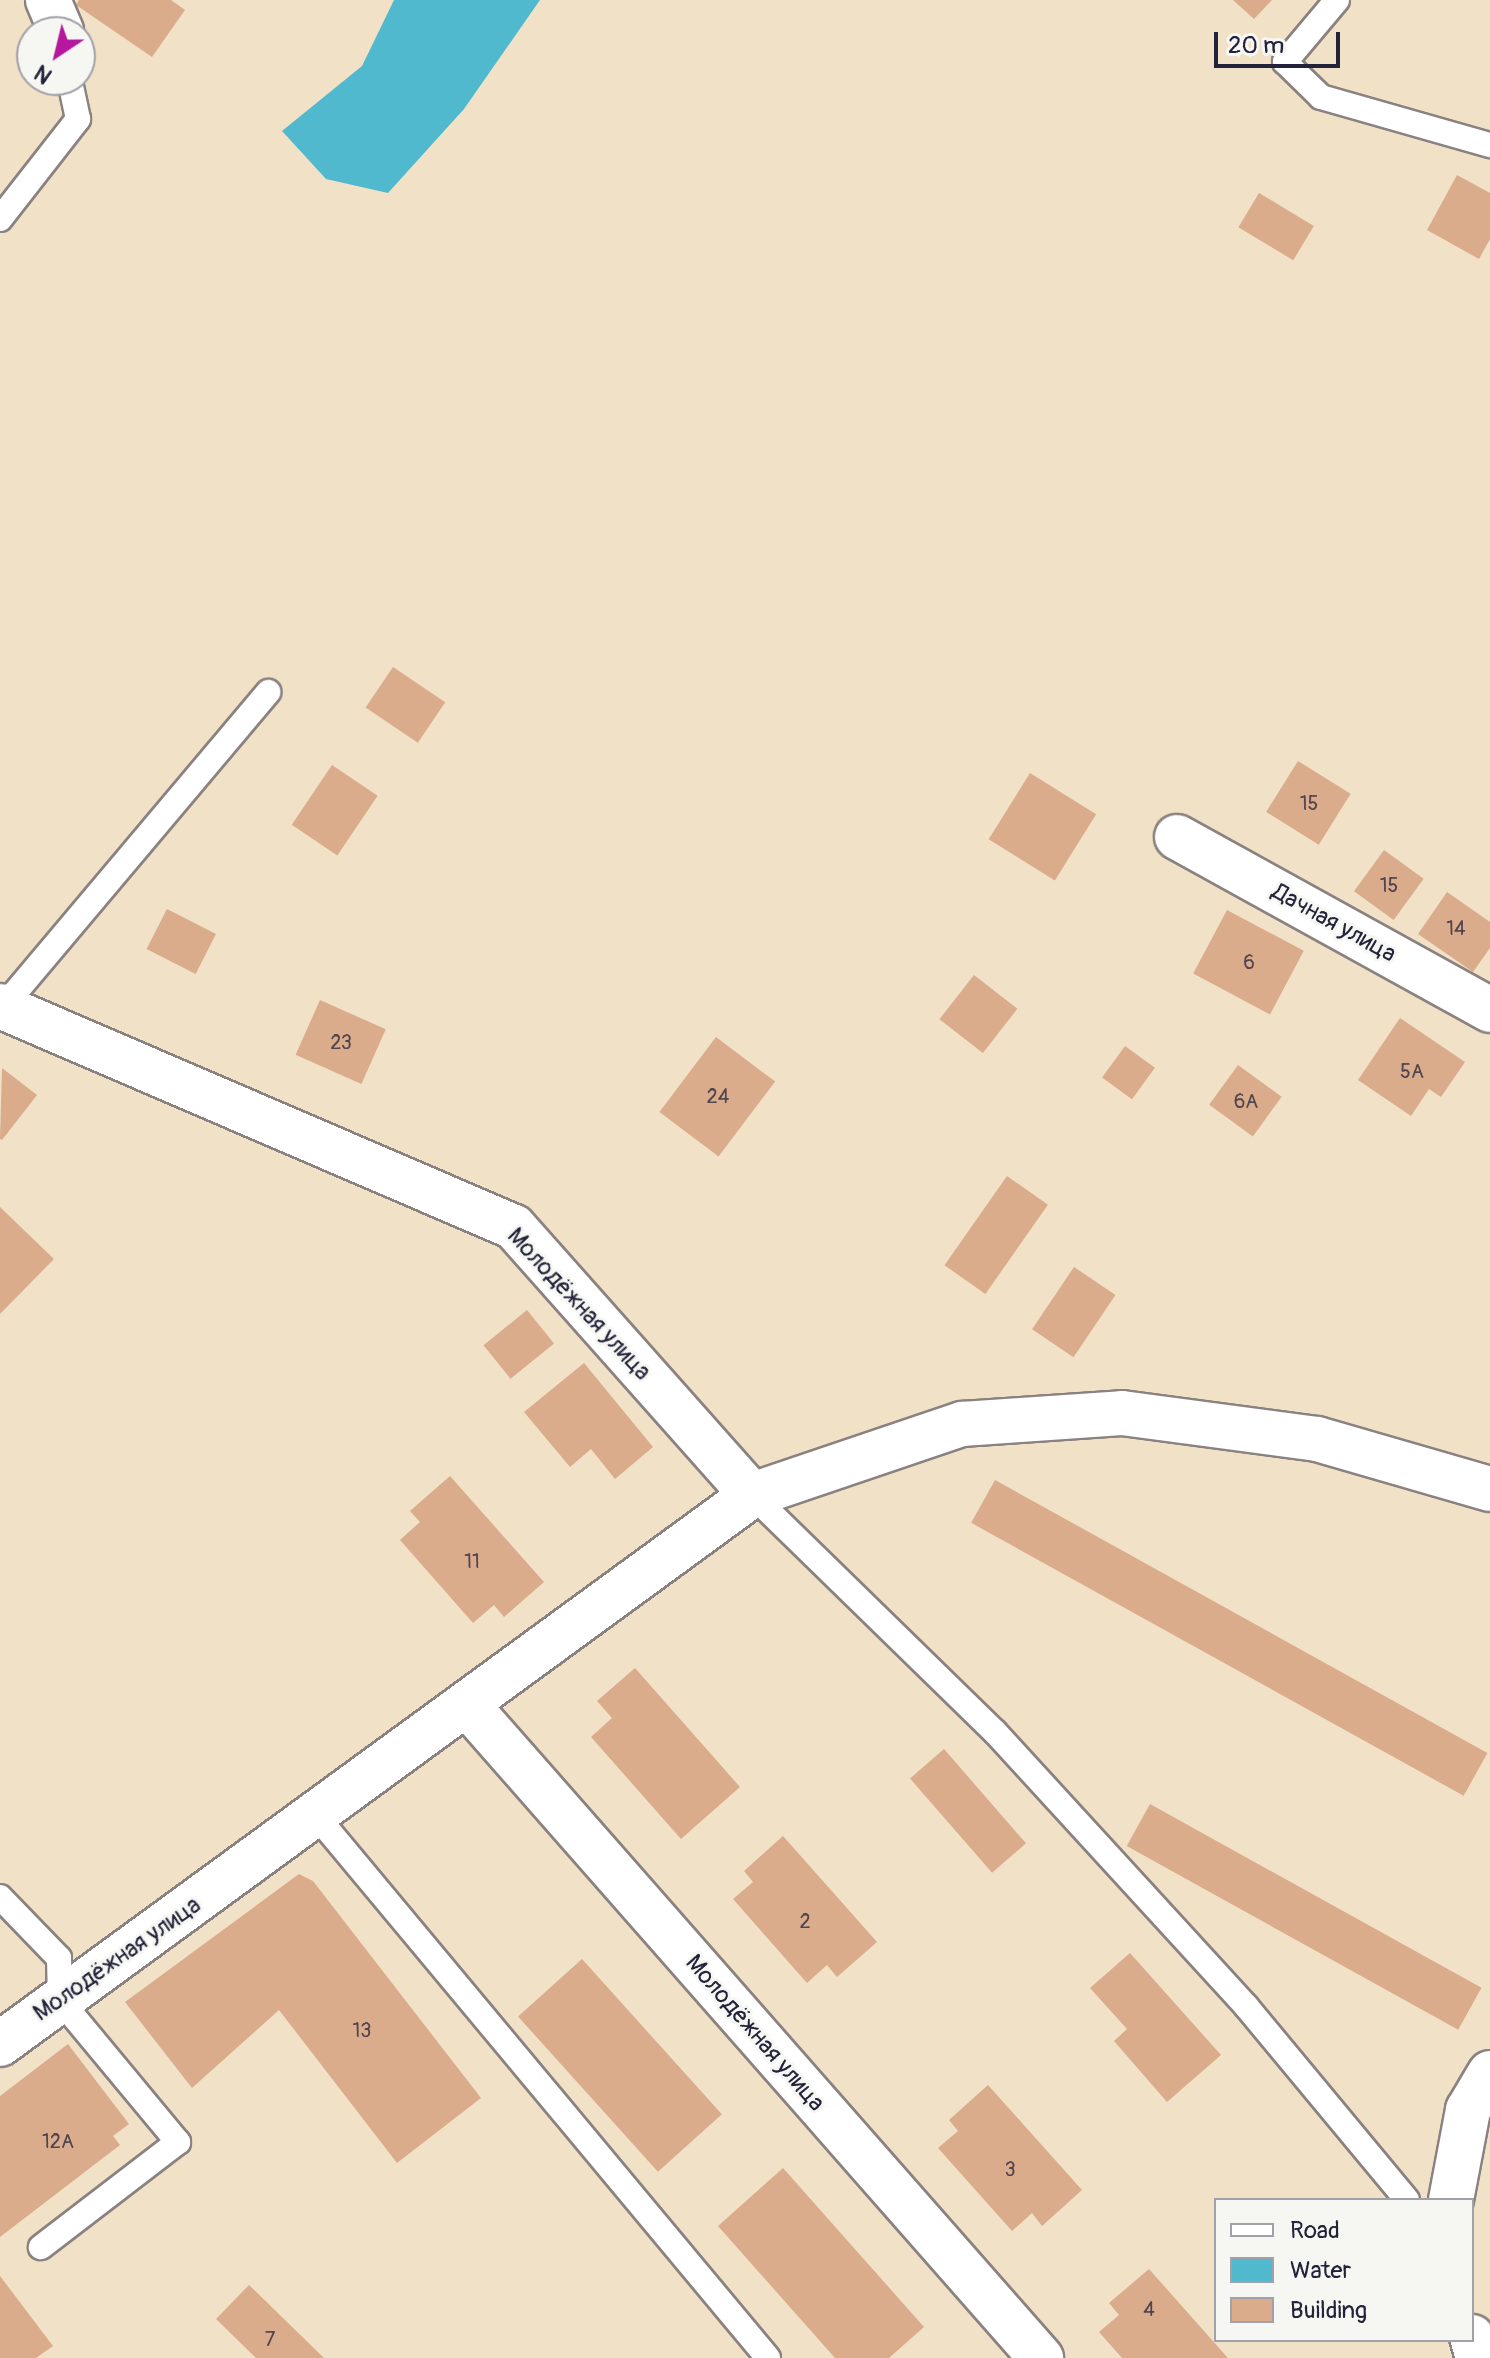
<!DOCTYPE html>
<meta charset="utf-8">
<style>
body{margin:0}
#map{position:relative;width:1490px;height:2358px;overflow:hidden;background:#f1e1c6;font-family:Pangolin,sans-serif}
div>[style]{position:absolute}
.water>*{inset:0;background:#50b9ce}
.building>*{inset:0;background:#daac8b;transform-origin:0 0}
.roads{filter:drop-shadow(2px 0 #8a8280) drop-shadow(-2px 0 #8a8280) drop-shadow(0 2px #8a8280) drop-shadow(0 -2px #8a8280)}
.lane>*{height:24px;margin:-12px;padding:0 12px;transform-origin:12px;border-radius:12px;background:#fff}
.street>*{height:44px;margin:-22px;padding:0 22px;transform-origin:22px;border-radius:22px;background:#fff}
span{translate:-50% -50%;white-space:nowrap;text-align:center;line-height:1.15;-webkit-text-stroke:6px #f6f6f2;paint-order:stroke}
.number-label{font-size:20px;color:#50444f}
.number-label span{-webkit-text-stroke-width:0}
.street-label{font-size:24px;color:#22223b}
.legend{position:absolute;left:1214px;top:2198px;width:260px;height:144px;box-sizing:border-box;background:#f6f6f2;border:2px solid #a1a1a9;margin:0;padding:10px 14px;list-style:none;font-size:24px;color:#22223b}
.legend li{display:flex;align-items:center;gap:16px;height:40px}
.legend b{width:40px;border:2px solid #a1a1a9}
.north{position:absolute;left:16px;top:16px;width:80px;height:80px;box-sizing:border-box;background:#f6f6f2;border:2px solid #a1a1a9;border-radius:50%;rotate:215deg;font-size:22px;font-weight:700;line-height:32px;text-align:center;color:#22223b}
.north::after{content:'';display:block;margin:auto;width:28px;height:36px;background:#b5179e;clip-path:polygon(50% 0,100% 100%,50% 72%,0 100%)}
.scale{position:absolute;left:1214px;top:32px;width:126px;height:36px;box-sizing:border-box;border:4px solid #22223b;border-top:0;padding-left:10px;font-size:24px;line-height:28px;white-space:nowrap;color:#22223b;-webkit-text-stroke:6px #f6f6f2;paint-order:stroke}
</style>
<div id="map">
<div class="water">
<i style="clip-path:polygon(394px 0,540px 0,464px 109px,388px 193px,326px 179px,282px 131px,362px 66px)"></i>
</div>
<div class="building">
<i style="clip-path:polygon(79px 0,171px 0,185px 10px,152px 57px,76px 5px)"></i>
<i style="clip-path:polygon(1233px 0,1272px 0,1254px 19px)"></i>
<i style="clip-path:polygon(1457px 175px,1490px 193px,1490px 239px,1479px 259px,1427px 230px)"></i>
<i style="left:1259px;top:193px;width:64px;height:40px;rotate:31deg"></i>
<i style="left:393px;top:667px;width:63px;height:49px;rotate:34deg"></i>
<i style="left:1298px;top:761px;width:62px;height:60px;rotate:32deg"></i>
<i style="left:332px;top:765px;width:55px;height:72px;rotate:34deg"></i>
<i style="left:1030px;top:773px;width:78px;height:78px;rotate:32deg"></i>
<i style="left:1384px;top:850px;width:49px;height:51px;rotate:36deg"></i>
<i style="clip-path:polygon(1447px 892px,1490px 922px,1490px 948px,1473px 972px,1418px 934px)"></i>
<i style="left:167px;top:909px;width:55px;height:45px;rotate:27deg"></i>
<i style="left:1227px;top:910px;width:87px;height:72px;rotate:28deg"></i>
<i style="left:974px;top:975px;width:55px;height:56px;rotate:38deg"></i>
<i style="left:320px;top:1000px;width:72px;height:60px;rotate:24deg"></i>
<i style="clip-path:polygon(1400px 1018px,1465px 1062px,1441px 1097px,1429px 1089px,1411px 1116px,1358px 1080px)"></i>
<i style="left:716px;top:1037px;width:74px;height:94px;rotate:37deg"></i>
<i style="left:1125px;top:1046px;width:37px;height:39px;rotate:36deg"></i>
<i style="left:1238px;top:1065px;width:54px;height:49px;rotate:36deg"></i>
<i style="clip-path:polygon(2px 1068px,37px 1095px,2px 1140px,0 1139px)"></i>
<i style="left:1007px;top:1176px;width:50px;height:109px;rotate:35deg"></i>
<i style="clip-path:polygon(0 1207px,54px 1259px,0 1314px)"></i>
<i style="left:1074px;top:1267px;width:50px;height:75px;rotate:34deg"></i>
<i style="left:527px;top:1310px;width:43px;height:56px;rotate:51deg"></i>
<i style="clip-path:polygon(584px 1363px,653px 1447px,615px 1479px,591px 1449px,570px 1467px,524px 1412px)"></i>
<i style="clip-path:polygon(450px 1476px,544px 1582px,504px 1617px,494px 1605px,473px 1623px,400px 1540px,420px 1522px,410px 1511px)"></i>
<i style="left:995px;top:1480px;width:563px;height:49px;rotate:29deg"></i>
<i style="clip-path:polygon(635px 1668px,740px 1787px,681px 1839px,591px 1737px,612px 1718px,597px 1701px)"></i>
<i style="left:944px;top:1749px;width:125px;height:45px;rotate:49deg"></i>
<i style="left:1150px;top:1804px;width:379px;height:48px;rotate:29deg"></i>
<i style="clip-path:polygon(783px 1836px,877px 1942px,837px 1977px,827px 1965px,807px 1983px,733px 1899px,753px 1882px,744px 1871px)"></i>
<i style="clip-path:polygon(299px 1874px,313px 1881px,481px 2098px,397px 2163px,279px 2010px,192px 2088px,125px 2002px)"></i>
<i style="clip-path:polygon(1130px 1953px,1221px 2055px,1167px 2102px,1114px 2041px,1127px 2029px,1090px 1988px)"></i>
<i style="left:582px;top:1959px;width:209px;height:86px;rotate:48deg"></i>
<i style="clip-path:polygon(68px 2044px,129px 2124px,113px 2136px,120px 2145px,0 2237px,0 2096px)"></i>
<i style="clip-path:polygon(988px 2085px,1082px 2190px,1042px 2226px,1032px 2213px,1012px 2231px,938px 2148px,958px 2131px,949px 2120px)"></i>
<i style="clip-path:polygon(783px 2168px,924px 2327px,889px 2358px,835px 2358px,718px 2226px)"></i>
<i style="clip-path:polygon(1149px 2269px,1228px 2358px,1122px 2358px,1099px 2332px,1119px 2315px,1109px 2303px)"></i>
<i style="clip-path:polygon(0 2276px,53px 2346px,36px 2358px,0 2358px)"></i>
<i style="clip-path:polygon(249px 2285px,324px 2358px,256px 2358px,216px 2319px)"></i>
</div>
<div class="roads">
<div class="lane">
<i style="left:1337px;top:0;width:81px;rotate:130deg"></i>
<i style="left:1285px;top:62px;width:50px;rotate:44.2deg"></i>
<i style="left:1321px;top:97px;width:176px;rotate:15.9deg"></i>
<i style="left:0;top:219px;width:127px;rotate:-52deg"></i>
<i style="left:78px;top:119px;width:40px;rotate:-102deg"></i>
<i style="left:3px;top:1007px;width:412px;rotate:-49.9deg"></i>
<i style="left:752px;top:1495px;width:339px;rotate:44.3deg"></i>
<i style="left:995px;top:1732px;width:372px;rotate:47.5deg"></i>
<i style="left:1246px;top:2006px;width:252px;rotate:50.3deg"></i>
<i style="left:318px;top:1818px;width:703px;rotate:50.19deg"></i>
<i style="left:0;top:1897px;width:85px;rotate:46deg"></i>
<i style="left:59px;top:1958px;width:42px;rotate:88.6deg"></i>
<i style="left:60px;top:2000px;width:185px;rotate:50.3deg"></i>
<i style="left:178px;top:2142px;width:173px;rotate:142.5deg"></i>
</div>
<div class="street">
<i style="left:48px;top:0;width:34px;rotate:67deg"></i>
<i style="left:1177px;top:837px;width:358px;rotate:28.9deg"></i>
<i style="left:0;top:1006px;width:559px;rotate:23.27deg"></i>
<i style="left:514px;top:1227px;width:358px;rotate:48.4deg"></i>
<i style="left:469px;top:1707px;width:867px;rotate:48.7deg"></i>
<i style="left:0;top:2044px;width:931px;rotate:-36.13deg"></i>
<i style="left:752px;top:1495px;width:222px;rotate:-18.7deg"></i>
<i style="left:962px;top:1424px;width:160px;rotate:-3.9deg"></i>
<i style="left:1122px;top:1413px;width:197px;rotate:7.6deg"></i>
<i style="left:1317px;top:1439px;width:180px;rotate:16.1deg"></i>
<i style="left:1451px;top:2200px;width:92px;rotate:-79.3deg"></i>
<i style="left:1468px;top:2110px;width:43px;rotate:-59.3deg"></i>
<i style="left:1472px;top:2337px;width:22px;rotate:74deg"></i>
</div>
</div>
<div class="number-label">
<span style="left:1309px;top:803px">15</span>
<span style="left:1389px;top:885px">15</span>
<span style="left:1456px;top:928px">14</span>
<span style="left:1249px;top:962px">6</span>
<span style="left:341px;top:1042px">23</span>
<span style="left:1412px;top:1071px">5А</span>
<span style="left:718px;top:1096px">24</span>
<span style="left:1246px;top:1101px">6А</span>
<span style="left:472px;top:1561px">11</span>
<span style="left:805px;top:1921px">2</span>
<span style="left:362px;top:2030px">13</span>
<span style="left:58px;top:2141px">12А</span>
<span style="left:1010px;top:2169px">3</span>
<span style="left:1149px;top:2309px">4</span>
<span style="left:270px;top:2339px">7</span>
</div>
<div class="street-label">
<span style="left:1334px;top:923px;rotate:29deg">Дачная улица</span>
<span style="left:579px;top:1304px;rotate:47deg">Молодёжная улица</span>
<span style="left:117px;top:1959px;rotate:-35deg">Молодёжная улица</span>
<span style="left:755px;top:2033px;rotate:49deg">Молодёжная улица</span>
</div>
<ul class="legend">
<li><b style="height:10px;background:#fff"></b>Road</li>
<li><b style="height:22px;background:#50b9ce"></b>Water</li>
<li><b style="height:22px;background:#daac8b"></b>Building</li>
</ul>
<div class="north">N</div>
<div class="scale">20 m</div>
</div>
